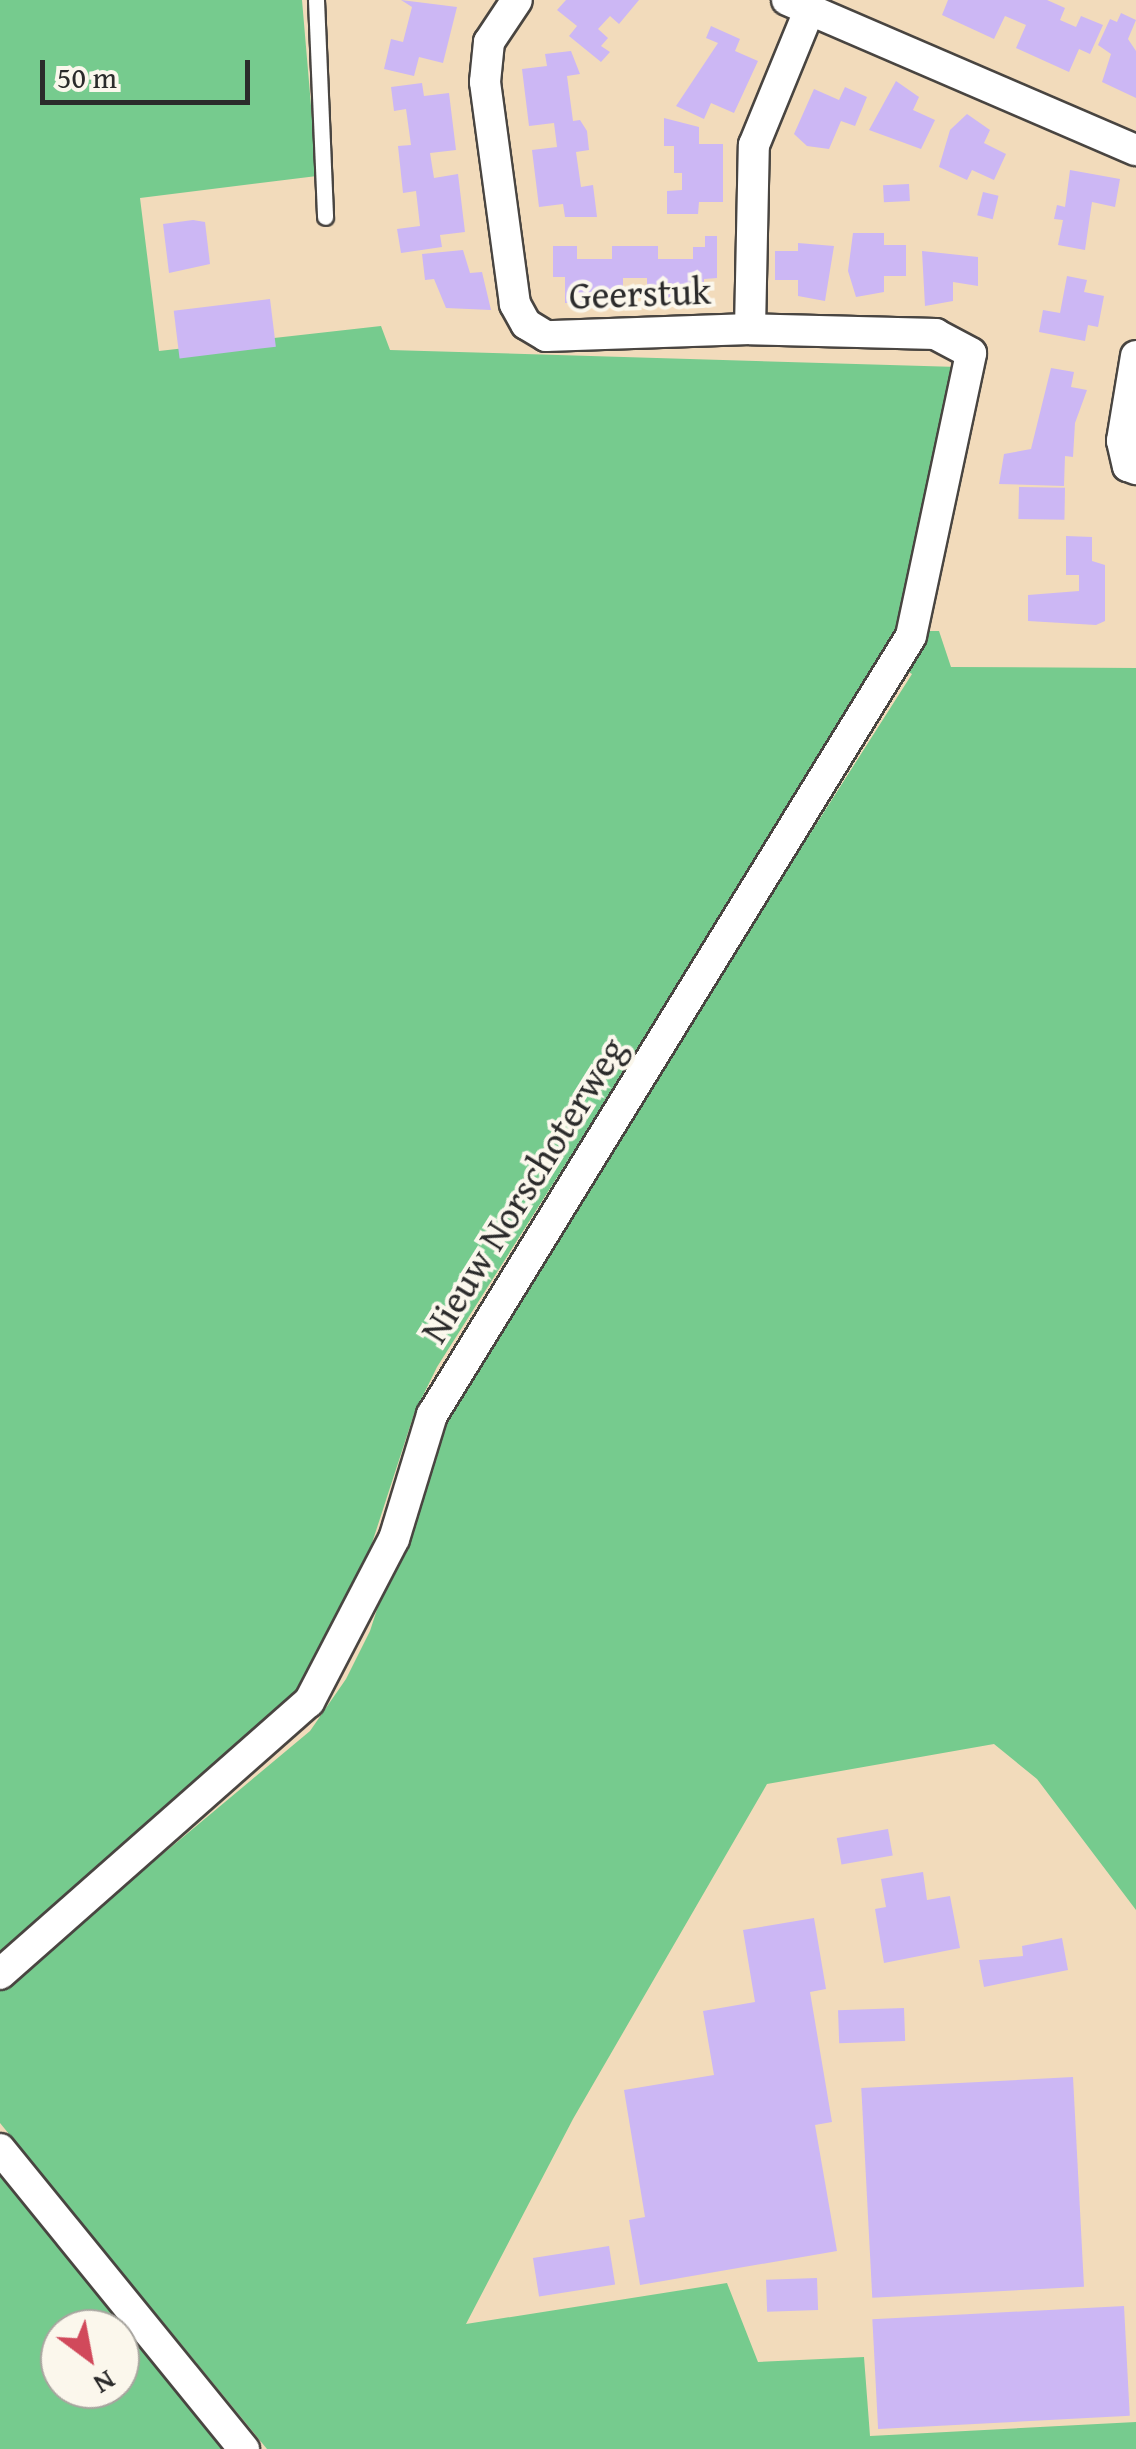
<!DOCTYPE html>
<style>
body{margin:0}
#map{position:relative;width:1136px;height:2449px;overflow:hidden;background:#f2dbbb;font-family:"Gentium Book Plus",serif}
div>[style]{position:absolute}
.green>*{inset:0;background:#76cb8e}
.building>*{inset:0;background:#ccb7f4;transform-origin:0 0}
.roads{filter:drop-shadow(2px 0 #494541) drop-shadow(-2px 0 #494541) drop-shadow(0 2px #494541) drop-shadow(0 -2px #494541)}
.service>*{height:15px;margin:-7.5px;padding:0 7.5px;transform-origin:7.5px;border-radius:7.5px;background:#fff}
.minor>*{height:30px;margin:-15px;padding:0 15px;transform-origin:15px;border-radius:15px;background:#fff}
span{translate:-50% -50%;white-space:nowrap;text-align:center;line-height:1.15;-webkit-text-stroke:8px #fbf7ec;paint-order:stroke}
.street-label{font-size:38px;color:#2b2b2b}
.north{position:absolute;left:40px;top:2309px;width:100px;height:100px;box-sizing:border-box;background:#fbf7ec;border:2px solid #a8a59f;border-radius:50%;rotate:148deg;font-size:28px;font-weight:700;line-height:40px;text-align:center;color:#2b2b2b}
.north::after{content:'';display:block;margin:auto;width:35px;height:45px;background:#d1495b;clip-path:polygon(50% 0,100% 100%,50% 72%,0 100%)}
.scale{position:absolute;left:40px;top:60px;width:210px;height:45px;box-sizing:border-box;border:5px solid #2b2b2b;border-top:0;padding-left:12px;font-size:30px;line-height:35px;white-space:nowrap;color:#2b2b2b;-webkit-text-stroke:8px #fbf7ec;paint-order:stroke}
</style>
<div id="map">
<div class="green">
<i style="clip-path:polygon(0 0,302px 0,317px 176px,140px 198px,159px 351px,381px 326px,390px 350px,958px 367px,908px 623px,437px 1367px,414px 1414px,346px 1623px,294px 1705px,0 1956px)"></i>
<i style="clip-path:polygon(922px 631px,939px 631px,951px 667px,1136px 668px,1136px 1910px,1037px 1779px,994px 1744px,767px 1784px,573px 2119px,466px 2324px,727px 2283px,758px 2362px,864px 2357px,870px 2436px,1136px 2422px,1136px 2449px,267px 2449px,0 2123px,0 1990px,310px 1731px,346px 1679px,370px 1631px,441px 1413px,912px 674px,902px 668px)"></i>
<i style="clip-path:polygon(evenodd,0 2164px,229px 2449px,0 2449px,0 2164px,60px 2329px,120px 2329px,120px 2389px,60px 2389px,60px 2329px)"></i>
</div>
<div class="building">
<i style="clip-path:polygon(401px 0,457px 7px,443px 63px,419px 57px,414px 76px,384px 69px,391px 39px,403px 42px,412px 7px)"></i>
<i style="clip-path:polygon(566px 0,639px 0,619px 24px,610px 16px,598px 29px,608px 38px,601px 46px,610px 52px,601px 62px,569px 36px,577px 26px,557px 10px)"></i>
<i style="clip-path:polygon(948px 0,1047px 0,1065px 8px,1060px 20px,1076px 27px,1081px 16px,1103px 25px,1090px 54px,1079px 49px,1069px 72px,1016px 48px,1026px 25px,1005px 16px,994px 39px,942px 15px)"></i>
<i style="clip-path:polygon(1121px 13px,1136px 20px,1128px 39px,1136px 51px,1136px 98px,1102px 82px,1111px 54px,1098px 45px,1110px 19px,1117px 22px)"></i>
<i style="clip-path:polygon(711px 26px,740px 39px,735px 51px,758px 61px,734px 113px,711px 103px,704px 119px,676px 106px,718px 43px,706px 38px)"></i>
<i style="clip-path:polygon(571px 51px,580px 74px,567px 76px,573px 121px,580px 120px,587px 131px,589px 150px,576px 152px,581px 187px,593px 185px,597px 217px,565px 217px,563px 204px,539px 207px,532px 150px,557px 147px,554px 123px,529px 126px,522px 69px,547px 66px,545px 54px)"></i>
<i style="clip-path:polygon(896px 81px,919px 97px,913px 110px,935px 120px,921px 149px,869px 130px)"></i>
<i style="clip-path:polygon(422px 83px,424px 96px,449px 93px,456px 150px,430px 153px,434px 178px,458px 174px,465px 232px,440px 235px,442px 247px,401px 253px,397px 229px,420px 226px,416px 191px,403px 193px,398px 146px,411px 145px,406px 109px,394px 111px,391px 87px)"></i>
<i style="clip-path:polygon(845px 87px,867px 97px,855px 126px,841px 121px,829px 149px,807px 146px,794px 134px,814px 89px,839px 100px)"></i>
<i style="clip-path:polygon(967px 114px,990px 130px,984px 143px,1006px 154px,994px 180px,972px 170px,967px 180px,939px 167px,950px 130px)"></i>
<i style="clip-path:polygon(664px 118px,699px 127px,699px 144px,723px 144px,723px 202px,699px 202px,698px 214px,667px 214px,667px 191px,682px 190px,682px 173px,674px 173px,674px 146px,664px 146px)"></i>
<i style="clip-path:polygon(1070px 170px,1120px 179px,1115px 207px,1092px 202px,1085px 250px,1058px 245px,1063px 220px,1054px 219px,1057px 205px,1065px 207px)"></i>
<i style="left:909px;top:184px;width:17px;height:26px;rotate:87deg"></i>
<i style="left:983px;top:192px;width:16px;height:24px;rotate:14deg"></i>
<i style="clip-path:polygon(193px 220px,205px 222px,210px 264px,169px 273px,163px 224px)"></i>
<i style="clip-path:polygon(853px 233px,884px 233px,884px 245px,906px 245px,906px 276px,884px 276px,884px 292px,856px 297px,848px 271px)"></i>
<i style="clip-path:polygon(705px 236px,717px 236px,717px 278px,704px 279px,704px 303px,647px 303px,647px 278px,623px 278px,623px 303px,565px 303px,565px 277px,553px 277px,553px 246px,577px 246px,577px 259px,612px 259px,612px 246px,658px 246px,658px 259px,693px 259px,693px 247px,705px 247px)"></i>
<i style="clip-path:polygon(798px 243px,834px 246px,825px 301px,798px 296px,798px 280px,775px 280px,775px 251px,798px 251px)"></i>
<i style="clip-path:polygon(463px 250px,470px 273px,482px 272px,491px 310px,446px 308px,434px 279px,425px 280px,422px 254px)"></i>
<i style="clip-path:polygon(922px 251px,978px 257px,978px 286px,953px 282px,953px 301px,925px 306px)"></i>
<i style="clip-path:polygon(1067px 276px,1087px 280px,1084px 292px,1104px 296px,1098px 327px,1088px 325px,1085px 341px,1039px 332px,1043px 310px,1060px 313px)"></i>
<i style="left:270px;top:299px;width:48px;height:97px;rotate:83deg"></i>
<i style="clip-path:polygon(1051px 368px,1074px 372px,1071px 387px,1087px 390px,1075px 423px,1073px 457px,1065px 456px,1064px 486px,999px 484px,1004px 454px,1031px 449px)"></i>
<i style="left:1019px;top:487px;width:46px;height:32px;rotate:1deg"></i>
<i style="clip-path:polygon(1066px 536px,1092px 537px,1092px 561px,1105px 565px,1105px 621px,1096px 625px,1028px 621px,1028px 595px,1079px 591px,1079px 575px,1066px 575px)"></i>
<i style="left:888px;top:1829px;width:27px;height:52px;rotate:80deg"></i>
<i style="clip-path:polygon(923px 1872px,927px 1900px,950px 1896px,960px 1948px,884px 1963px,875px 1909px,886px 1907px,881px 1879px)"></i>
<i style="clip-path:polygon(814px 1918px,826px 1989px,810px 1992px,832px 2122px,815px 2125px,837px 2251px,640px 2285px,629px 2220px,645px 2217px,624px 2090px,714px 2075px,703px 2011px,755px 2002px,743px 1930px)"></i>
<i style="clip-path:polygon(1062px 1938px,1068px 1970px,984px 1987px,979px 1960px,1023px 1956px,1022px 1946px)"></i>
<i style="left:904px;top:2008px;width:33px;height:66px;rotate:88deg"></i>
<i style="left:1073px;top:2077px;width:210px;height:212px;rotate:87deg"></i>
<i style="left:609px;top:2246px;width:39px;height:77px;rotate:81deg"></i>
<i style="left:817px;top:2278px;width:32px;height:51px;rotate:88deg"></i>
<i style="left:1124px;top:2306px;width:110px;height:252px;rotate:87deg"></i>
</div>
<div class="roads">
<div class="service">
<i style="left:316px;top:0;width:217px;rotate:87.6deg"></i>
</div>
<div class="minor">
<i style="left:787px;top:0;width:380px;rotate:23.3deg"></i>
<i style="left:750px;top:329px;width:184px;rotate:-88.8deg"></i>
<i style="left:754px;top:145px;width:145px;rotate:-67.7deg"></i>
<i style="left:1136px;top:356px;width:86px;rotate:99.4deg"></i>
<i style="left:1122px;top:441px;width:26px;rotate:77deg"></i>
<i style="left:1128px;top:466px;width:9px;rotate:21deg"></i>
<i style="left:0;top:1974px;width:412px;rotate:-41.4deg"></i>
<i style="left:309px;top:1702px;width:184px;rotate:-62.5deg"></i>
<i style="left:394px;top:1539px;width:130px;rotate:-73deg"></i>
<i style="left:432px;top:1415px;width:914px;rotate:-58.41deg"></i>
<i style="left:911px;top:636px;width:289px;rotate:-78deg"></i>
<i style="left:971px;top:353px;width:40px;rotate:-152deg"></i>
<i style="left:936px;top:334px;width:186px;rotate:-178.5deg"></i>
<i style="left:750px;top:329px;width:204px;rotate:178deg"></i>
<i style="left:546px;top:336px;width:23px;rotate:-149deg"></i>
<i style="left:526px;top:324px;width:23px;rotate:-119deg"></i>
<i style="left:515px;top:304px;width:224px;rotate:-97.7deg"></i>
<i style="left:485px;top:82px;width:40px;rotate:-84.3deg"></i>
<i style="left:489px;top:42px;width:50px;rotate:-56.3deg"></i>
<i style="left:0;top:2149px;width:387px;rotate:50.9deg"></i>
</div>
</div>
<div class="street-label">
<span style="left:640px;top:293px;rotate:-2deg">Geerstuk</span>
<span style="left:523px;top:1190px;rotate:-58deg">Nieuw Norschoterweg</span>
</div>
<div class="north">N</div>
<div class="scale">50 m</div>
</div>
